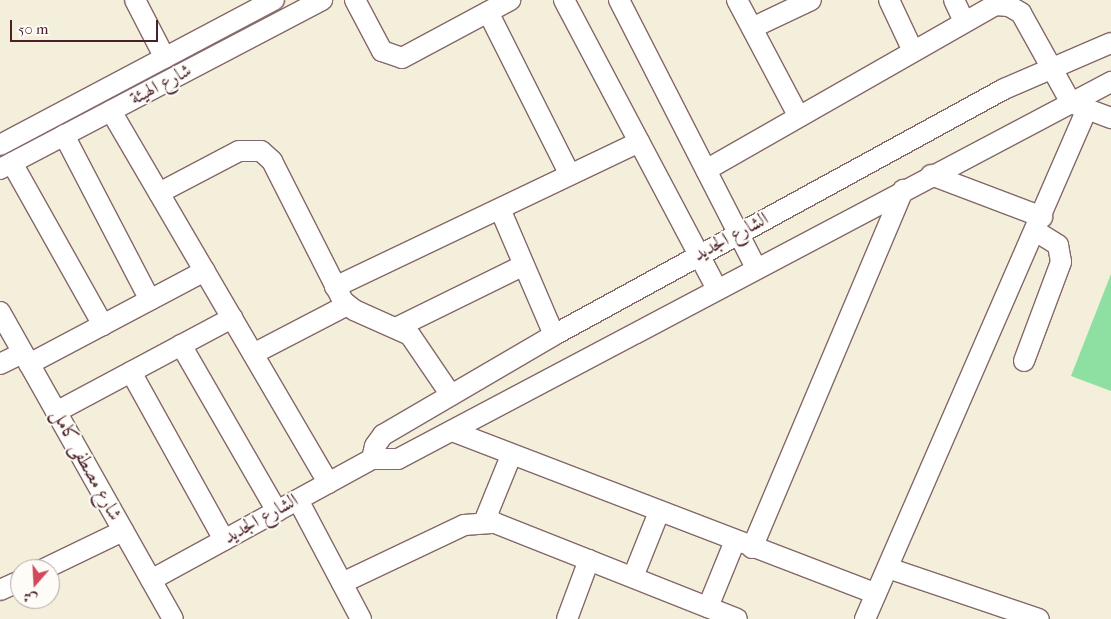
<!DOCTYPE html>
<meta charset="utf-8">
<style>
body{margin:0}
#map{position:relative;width:1111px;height:619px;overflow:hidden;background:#f3efdb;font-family:"IM FELL French Canon",Amiri,serif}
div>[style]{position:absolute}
.green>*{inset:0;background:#8de0a1}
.roads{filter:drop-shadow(1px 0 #856869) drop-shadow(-1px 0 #856869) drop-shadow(0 1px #856869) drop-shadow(0 -1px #856869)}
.minor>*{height:20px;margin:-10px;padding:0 10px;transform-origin:10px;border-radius:10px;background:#fff}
span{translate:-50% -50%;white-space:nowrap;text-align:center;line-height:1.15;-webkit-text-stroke:4px #fdfcf7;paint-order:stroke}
.street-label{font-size:19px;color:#4a1f2b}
.north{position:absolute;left:10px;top:559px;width:50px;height:50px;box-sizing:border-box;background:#fdfcf7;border:1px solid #b5a4a5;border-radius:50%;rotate:199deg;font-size:14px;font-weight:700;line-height:20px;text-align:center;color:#4a1f2b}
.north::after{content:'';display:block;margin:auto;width:18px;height:22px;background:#d1495b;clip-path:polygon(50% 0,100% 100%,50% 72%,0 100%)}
.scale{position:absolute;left:10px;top:20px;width:148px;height:22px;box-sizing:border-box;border:2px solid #4a1f2b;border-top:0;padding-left:6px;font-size:15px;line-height:18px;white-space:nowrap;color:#4a1f2b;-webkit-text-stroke:4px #fdfcf7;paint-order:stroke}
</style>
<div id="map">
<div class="green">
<i style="clip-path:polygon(1111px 274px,1111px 391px,1071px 376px)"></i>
</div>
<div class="roads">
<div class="minor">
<i style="left:135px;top:0;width:65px;rotate:62.7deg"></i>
<i style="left:355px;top:0;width:58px;rotate:62.1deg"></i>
<i style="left:382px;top:51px;width:21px;rotate:19deg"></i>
<i style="left:402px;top:58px;width:123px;rotate:-28.2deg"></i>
<i style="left:564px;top:0;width:327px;rotate:62.1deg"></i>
<i style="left:619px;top:0;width:301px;rotate:62.9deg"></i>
<i style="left:737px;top:0;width:132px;rotate:62.1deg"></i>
<i style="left:889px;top:0;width:56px;rotate:64.8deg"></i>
<i style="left:954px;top:0;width:23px;rotate:65deg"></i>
<i style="left:488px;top:12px;width:182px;rotate:63.3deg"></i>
<i style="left:752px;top:28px;width:65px;rotate:-25.4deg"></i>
<i style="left:111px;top:111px;width:431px;rotate:59.7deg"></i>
<i style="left:64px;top:135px;width:186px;rotate:62.5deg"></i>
<i style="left:0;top:145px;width:310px;rotate:-27.9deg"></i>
<i style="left:12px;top:163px;width:186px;rotate:60.7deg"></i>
<i style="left:0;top:169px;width:364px;rotate:-27.7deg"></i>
<i style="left:706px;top:170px;width:333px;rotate:-29.7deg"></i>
<i style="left:995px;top:5px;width:14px;rotate:4deg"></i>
<i style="left:1009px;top:6px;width:14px;rotate:30deg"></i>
<i style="left:1021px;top:13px;width:103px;rotate:60.9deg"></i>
<i style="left:1071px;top:103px;width:43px;rotate:20.6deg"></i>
<i style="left:931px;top:175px;width:119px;rotate:20.7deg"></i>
<i style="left:159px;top:193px;width:90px;rotate:-27.7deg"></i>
<i style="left:239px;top:151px;width:22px"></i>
<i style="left:261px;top:151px;width:15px;rotate:42deg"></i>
<i style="left:272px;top:161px;width:157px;rotate:63.1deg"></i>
<i style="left:343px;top:301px;width:14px;rotate:39deg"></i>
<i style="left:354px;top:310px;width:61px;rotate:24.1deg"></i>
<i style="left:410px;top:335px;width:73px;rotate:55.7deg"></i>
<i style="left:500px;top:209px;width:137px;rotate:66.8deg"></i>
<i style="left:335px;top:287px;width:337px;rotate:-25.5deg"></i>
<i style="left:0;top:312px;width:352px;rotate:60.6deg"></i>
<i style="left:398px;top:327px;width:140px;rotate:-26.2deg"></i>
<i style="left:181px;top:345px;width:192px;rotate:60deg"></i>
<i style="left:253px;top:354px;width:106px;rotate:-27.5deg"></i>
<i style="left:1024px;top:361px;width:106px;rotate:-69.5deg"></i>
<i style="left:1061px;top:262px;width:17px;rotate:-100deg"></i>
<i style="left:1058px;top:245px;width:26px;rotate:-148deg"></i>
<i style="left:0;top:364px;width:25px;rotate:-26deg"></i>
<i style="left:29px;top:364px;width:199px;rotate:-27.9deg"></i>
<i style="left:131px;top:372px;width:192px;rotate:61deg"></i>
<i style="left:56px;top:412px;width:200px;rotate:-28.1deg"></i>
<i style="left:452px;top:431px;width:454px;rotate:21deg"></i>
<i style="left:372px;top:459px;width:13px;rotate:-77deg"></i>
<i style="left:375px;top:446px;width:14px;rotate:-54deg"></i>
<i style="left:383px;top:435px;width:198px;rotate:-30.3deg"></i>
<i style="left:554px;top:335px;width:513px;rotate:-28.66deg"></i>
<i style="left:1004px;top:89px;width:116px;rotate:-23.3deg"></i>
<i style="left:298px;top:500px;width:135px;rotate:62.1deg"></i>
<i style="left:484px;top:522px;width:71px;rotate:-67.8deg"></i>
<i style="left:752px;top:548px;width:389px;rotate:-67.1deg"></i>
<i style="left:888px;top:568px;width:159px;rotate:18.7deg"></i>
<i style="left:44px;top:569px;width:88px;rotate:-25.7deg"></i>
<i style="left:633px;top:577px;width:70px;rotate:-68.2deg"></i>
<i style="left:151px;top:580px;width:252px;rotate:-28.7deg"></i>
<i style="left:372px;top:459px;width:26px"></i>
<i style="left:398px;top:459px;width:807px;rotate:-27.87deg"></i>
<i style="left:342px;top:583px;width:135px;rotate:-25.4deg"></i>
<i style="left:464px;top:525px;width:31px;rotate:-4deg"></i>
<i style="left:495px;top:523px;width:260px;rotate:21.6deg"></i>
<i style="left:0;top:590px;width:22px;rotate:-24deg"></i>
<i style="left:708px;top:607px;width:71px;rotate:-67.8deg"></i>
<i style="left:567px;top:619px;width:63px;rotate:-69.6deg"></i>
<i style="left:865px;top:619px;width:556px;rotate:-66.48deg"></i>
</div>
</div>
<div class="street-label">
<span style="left:161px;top:85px;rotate:-28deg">شارع الهيئة</span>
<span style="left:731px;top:237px;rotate:-28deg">الشارع الجديد</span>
<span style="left:86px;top:465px;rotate:61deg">شارع مصطفى كامل</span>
<span style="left:261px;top:519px;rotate:-29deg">الشارع الجديد</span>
</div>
<div class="north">ش</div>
<div class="scale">50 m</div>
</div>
